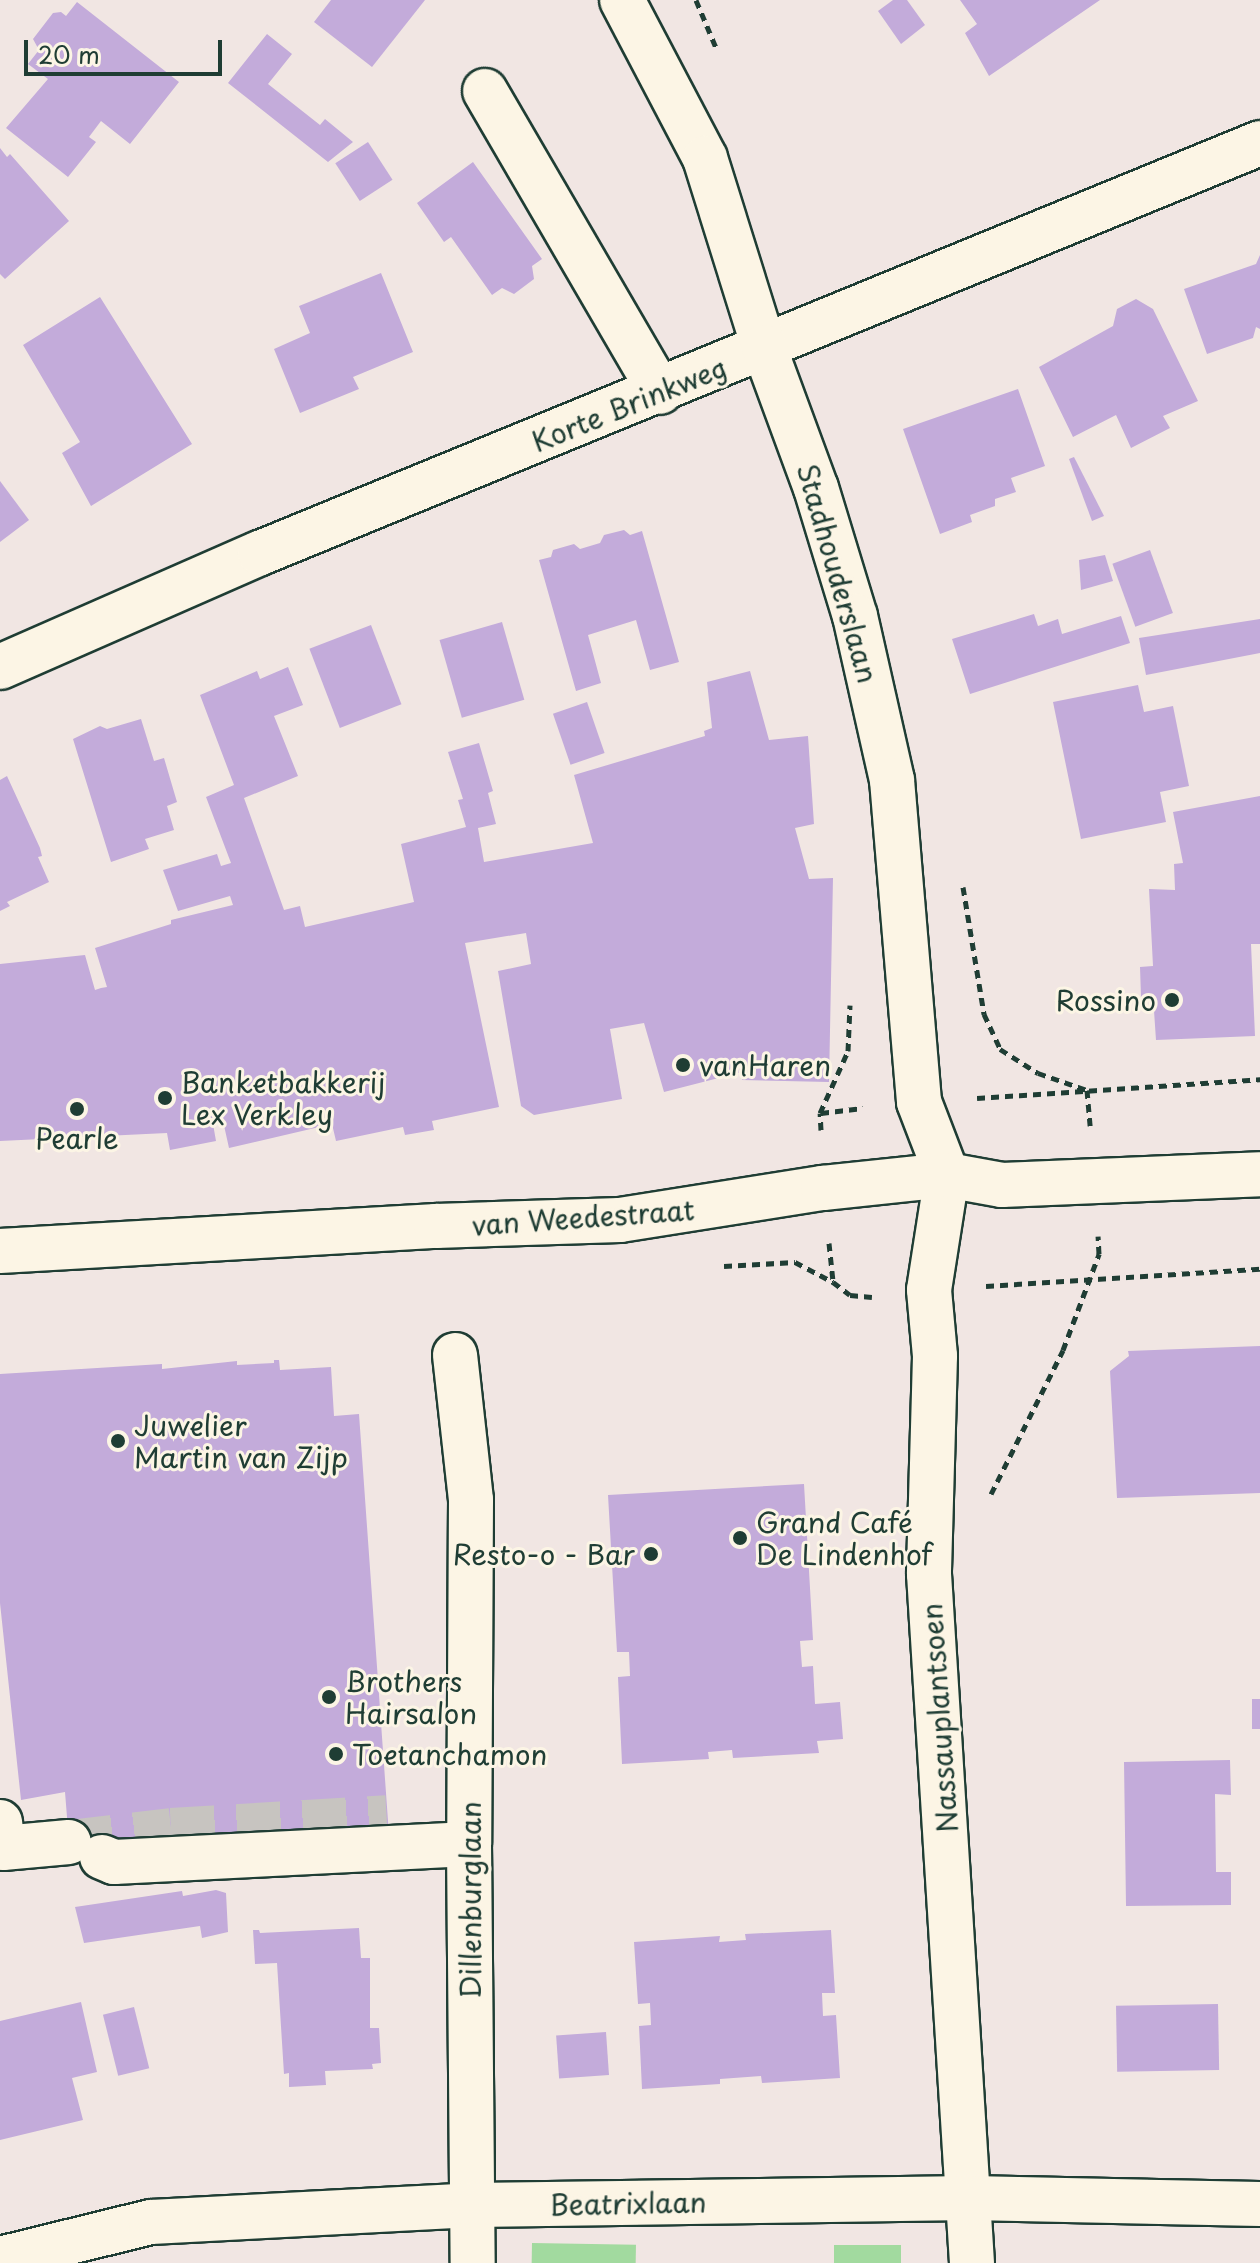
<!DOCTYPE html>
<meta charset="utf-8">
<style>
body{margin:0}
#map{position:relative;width:1260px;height:2263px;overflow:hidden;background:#f1e6e3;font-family:"Playpen Sans",sans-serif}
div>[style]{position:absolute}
.green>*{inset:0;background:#a2da9f;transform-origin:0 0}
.building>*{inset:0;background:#c3abda;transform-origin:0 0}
.minor-tunnel>*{height:44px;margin-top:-22px;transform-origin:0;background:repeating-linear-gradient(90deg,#c7c4c0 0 44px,transparent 0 66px)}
.path>*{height:5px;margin-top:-2.5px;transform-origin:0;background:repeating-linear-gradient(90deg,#1f3d34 0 8px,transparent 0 14px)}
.roads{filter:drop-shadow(2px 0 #1f3d34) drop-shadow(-2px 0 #1f3d34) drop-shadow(0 2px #1f3d34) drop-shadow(0 -2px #1f3d34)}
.minor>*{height:44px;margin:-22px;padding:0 22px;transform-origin:22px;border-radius:22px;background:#fcf5e5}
.major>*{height:44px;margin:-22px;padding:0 22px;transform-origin:22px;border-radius:22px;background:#fcf5e5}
.dots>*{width:22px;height:22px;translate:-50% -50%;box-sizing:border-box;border:4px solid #fcf5e5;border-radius:50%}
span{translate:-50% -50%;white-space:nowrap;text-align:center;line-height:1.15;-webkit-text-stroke:6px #fcf5e5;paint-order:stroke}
.street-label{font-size:28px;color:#1f3d34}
.poi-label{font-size:28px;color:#1f3d34}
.right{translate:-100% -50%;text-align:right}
.left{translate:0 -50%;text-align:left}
.scale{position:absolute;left:24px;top:40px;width:198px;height:36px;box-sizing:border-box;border:4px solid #1f3d34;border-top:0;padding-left:10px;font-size:24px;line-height:28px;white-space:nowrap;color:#1f3d34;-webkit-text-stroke:6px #fcf5e5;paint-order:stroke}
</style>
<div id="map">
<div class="green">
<i style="left:532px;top:2243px;width:104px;height:20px;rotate:1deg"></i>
<i style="left:834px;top:2245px;width:67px;height:18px"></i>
</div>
<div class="building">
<i style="clip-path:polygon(331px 0,425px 0,372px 67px,314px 22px)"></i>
<i style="clip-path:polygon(893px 0,907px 0,925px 25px,901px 44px,878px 11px)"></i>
<i style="clip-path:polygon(960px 0,1100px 0,989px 76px,965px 33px,977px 24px)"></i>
<i style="clip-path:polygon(77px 2px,179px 82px,130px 144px,101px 121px,89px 137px,96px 142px,68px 177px,6px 128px,48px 79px,28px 64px,39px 50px,33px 39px,53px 13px,61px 12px,66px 16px)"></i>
<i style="clip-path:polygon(267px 34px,292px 54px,268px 84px,320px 125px,325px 119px,353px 142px,328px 162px,228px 83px)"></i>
<i style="left:368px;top:142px;width:45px;height:39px;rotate:57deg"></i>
<i style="clip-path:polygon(0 148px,7px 157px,10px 154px,69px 221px,5px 279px,0 274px)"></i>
<i style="clip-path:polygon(473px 162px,542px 259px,532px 266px,534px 279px,514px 294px,502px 288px,492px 295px,451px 237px,444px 242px,417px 203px)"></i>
<i style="clip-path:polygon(1260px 255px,1260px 329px,1256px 327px,1253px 338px,1207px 354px,1184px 289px,1256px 264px)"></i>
<i style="clip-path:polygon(381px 273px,413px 352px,353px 377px,359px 389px,300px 413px,274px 349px,310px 333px,299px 306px)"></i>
<i style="clip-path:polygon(100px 297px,192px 444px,91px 506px,62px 453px,80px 442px,23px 345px)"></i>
<i style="clip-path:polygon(1136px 299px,1153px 309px,1198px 401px,1163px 416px,1170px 428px,1131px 448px,1116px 415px,1073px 437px,1039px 367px,1113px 326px,1117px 309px)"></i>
<i style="clip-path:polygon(1018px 389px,1045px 466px,1011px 478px,1016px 492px,995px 499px,995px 506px,970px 515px,972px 522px,940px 534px,903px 429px)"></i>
<i style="clip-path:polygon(1074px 457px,1104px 516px,1092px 521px,1069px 459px)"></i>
<i style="clip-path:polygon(0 481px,29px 520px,0 542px)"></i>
<i style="clip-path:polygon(624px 530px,630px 535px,642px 531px,679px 662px,650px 670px,636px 620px,588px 635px,601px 683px,576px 691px,539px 560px,551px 557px,553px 550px,574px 544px,580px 549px,600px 543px,604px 535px)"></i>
<i style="left:1150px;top:550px;width:67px;height:40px;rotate:70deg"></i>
<i style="clip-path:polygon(1105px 555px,1113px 581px,1081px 590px,1079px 560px)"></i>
<i style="clip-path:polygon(1034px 614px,1038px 626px,1058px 619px,1062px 634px,1121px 616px,1130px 643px,970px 694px,952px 639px)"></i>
<i style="clip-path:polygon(1260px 619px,1260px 653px,1146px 675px,1139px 638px)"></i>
<i style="left:502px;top:622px;width:81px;height:65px;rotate:74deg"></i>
<i style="left:371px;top:625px;width:85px;height:66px;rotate:69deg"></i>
<i style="clip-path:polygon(288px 667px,303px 705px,274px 716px,298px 776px,244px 798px,284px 910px,300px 906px,305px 927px,414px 902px,401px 844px,466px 827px,458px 800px,463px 799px,448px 752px,479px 743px,493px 791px,488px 793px,496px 824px,478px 828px,484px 862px,593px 843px,574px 775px,705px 736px,704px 731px,712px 728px,707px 682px,750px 671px,769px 740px,808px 736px,814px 824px,795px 828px,809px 879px,833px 878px,829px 1082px,742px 1080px,742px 1072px,664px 1092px,644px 1023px,610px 1029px,622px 1099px,534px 1115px,521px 1106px,498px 971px,531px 964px,526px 933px,465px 943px,499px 1107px,432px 1121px,434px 1130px,405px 1135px,403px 1127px,336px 1141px,332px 1124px,229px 1148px,223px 1121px,213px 1124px,216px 1141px,170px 1150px,167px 1133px,0 1141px,0 964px,85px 955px,95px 990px,101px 988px,107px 987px,95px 948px,171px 924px,171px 920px,233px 905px,230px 896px,178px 911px,163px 870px,217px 854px,221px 866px,231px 863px,206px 797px,234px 785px,200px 695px,257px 671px,260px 679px)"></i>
<i style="clip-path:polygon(1138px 685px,1144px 712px,1173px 706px,1189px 786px,1160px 792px,1166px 822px,1081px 839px,1053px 702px)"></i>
<i style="left:587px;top:702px;width:54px;height:36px;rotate:71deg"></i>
<i style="clip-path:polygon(141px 719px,154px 761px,164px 758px,177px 802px,167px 806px,174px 830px,145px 839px,149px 849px,111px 862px,73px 739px,100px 726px,107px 729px)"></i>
<i style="clip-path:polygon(7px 776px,40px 848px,42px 856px,38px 857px,49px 882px,7px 902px,10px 906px,0 911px,0 780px)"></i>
<i style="clip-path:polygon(1260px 796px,1260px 944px,1251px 944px,1255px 1036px,1156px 1040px,1153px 996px,1141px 997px,1140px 967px,1153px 966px,1149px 889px,1175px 890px,1174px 864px,1183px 863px,1173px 812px)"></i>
<i style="clip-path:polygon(1260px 1346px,1260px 1493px,1117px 1498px,1110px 1371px,1129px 1356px,1128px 1351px)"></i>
<i style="clip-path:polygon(274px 1360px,279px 1360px,280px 1370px,331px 1367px,334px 1416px,359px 1414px,389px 1835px,93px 1878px,75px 1860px,69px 1842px,65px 1792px,21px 1800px,0 1603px,0 1374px,162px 1364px,162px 1369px,237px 1361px,237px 1365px,274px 1363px)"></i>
<i style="clip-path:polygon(804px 1484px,813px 1640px,800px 1641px,802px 1667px,813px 1666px,815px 1704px,840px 1702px,843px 1739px,817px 1741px,819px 1753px,733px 1758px,732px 1750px,708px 1752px,709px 1759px,622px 1764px,618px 1677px,630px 1676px,629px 1652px,617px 1652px,608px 1495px)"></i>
<i style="left:1252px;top:1699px;width:8px;height:30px"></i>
<i style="clip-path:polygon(1230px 1760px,1231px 1795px,1215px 1794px,1216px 1872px,1231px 1872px,1231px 1905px,1126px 1906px,1124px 1762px)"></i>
<i style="clip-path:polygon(216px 1890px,226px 1893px,228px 1932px,202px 1938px,200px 1926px,84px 1943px,75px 1907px,182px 1891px,183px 1896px)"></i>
<i style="clip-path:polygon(359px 1928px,361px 1958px,370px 1958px,370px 2028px,379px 2028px,381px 2063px,372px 2064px,373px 2069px,325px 2071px,326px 2085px,289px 2087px,289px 2073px,284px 2074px,277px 1963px,255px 1964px,253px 1930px,259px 1930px,260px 1933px)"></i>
<i style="clip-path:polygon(831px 1930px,835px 1993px,822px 1993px,823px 2016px,836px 2015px,840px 2078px,762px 2083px,761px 2076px,720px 2079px,720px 2084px,642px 2089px,639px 2026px,651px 2025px,650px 2003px,638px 2004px,634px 1942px,720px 1936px,719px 1942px,746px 1940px,745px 1934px)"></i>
<i style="clip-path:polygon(81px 2002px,97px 2072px,72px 2078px,83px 2120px,0 2140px,0 2021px)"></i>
<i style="left:1218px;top:2004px;width:66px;height:102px;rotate:89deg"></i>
<i style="left:134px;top:2007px;width:63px;height:32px;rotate:76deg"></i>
<i style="left:606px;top:2032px;width:43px;height:50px;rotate:86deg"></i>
</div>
<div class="minor-tunnel">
<i style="left:69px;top:1842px;width:103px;rotate:-6.7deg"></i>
<i style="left:171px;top:1830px;width:216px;rotate:-3.4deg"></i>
</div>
<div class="path">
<i style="left:696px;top:0;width:54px;rotate:67.2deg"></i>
<i style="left:963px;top:887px;width:129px;rotate:80.6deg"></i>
<i style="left:984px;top:1014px;width:38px;rotate:65deg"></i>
<i style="left:1000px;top:1049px;width:45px;rotate:32.3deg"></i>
<i style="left:1038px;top:1073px;width:52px;rotate:19.1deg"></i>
<i style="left:1087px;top:1090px;width:36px;rotate:85deg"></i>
<i style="left:977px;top:1098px;width:284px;rotate:-3.8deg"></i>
<i style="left:821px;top:1113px;width:42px;rotate:-6.8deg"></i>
<i style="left:821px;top:1130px;width:17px;rotate:-93deg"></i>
<i style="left:820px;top:1113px;width:68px;rotate:-65.7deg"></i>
<i style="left:848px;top:1051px;width:46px;rotate:-87.5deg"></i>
<i style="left:829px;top:1243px;width:39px;rotate:84deg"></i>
<i style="left:724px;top:1266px;width:71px;rotate:-3.2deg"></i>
<i style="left:795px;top:1262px;width:43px;rotate:27.8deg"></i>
<i style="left:833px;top:1282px;width:21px;rotate:37deg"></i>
<i style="left:850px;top:1295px;width:22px;rotate:5deg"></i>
<i style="left:986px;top:1286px;width:275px;rotate:-3.6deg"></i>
<i style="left:991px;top:1494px;width:161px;rotate:-63.4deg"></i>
<i style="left:1063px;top:1350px;width:103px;rotate:-69.4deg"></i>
<i style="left:1099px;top:1254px;width:18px;rotate:-93deg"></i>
</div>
<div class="roads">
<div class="minor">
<i style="left:485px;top:91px;width:348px;rotate:59.8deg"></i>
<i style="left:0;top:667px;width:284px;rotate:-23.7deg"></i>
<i style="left:260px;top:553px;width:1081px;rotate:-22.29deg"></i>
<i style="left:0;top:1251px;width:437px;rotate:-3.3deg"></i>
<i style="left:436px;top:1226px;width:184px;rotate:-1.9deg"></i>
<i style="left:620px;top:1220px;width:206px;rotate:-9deg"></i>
<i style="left:823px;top:1188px;width:125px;rotate:-6deg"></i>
<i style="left:947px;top:1175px;width:116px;rotate:98.9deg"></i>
<i style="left:929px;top:1290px;width:66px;rotate:84.8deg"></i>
<i style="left:935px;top:1356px;width:218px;rotate:91.6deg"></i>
<i style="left:929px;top:1574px;width:690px;rotate:86.43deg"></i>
<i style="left:455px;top:1355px;width:146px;rotate:83.7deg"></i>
<i style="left:471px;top:1500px;width:344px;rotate:90.3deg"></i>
<i style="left:469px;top:1844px;width:419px;rotate:89.5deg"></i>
<i style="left:0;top:1822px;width:26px;rotate:83deg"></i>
<i style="left:3px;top:1848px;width:66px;rotate:-5.2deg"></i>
<i style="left:102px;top:1857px;width:13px;rotate:23deg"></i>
<i style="left:114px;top:1862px;width:355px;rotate:-2.9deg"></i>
<i style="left:0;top:2259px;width:155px;rotate:-13.8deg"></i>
<i style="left:151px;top:2222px;width:322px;rotate:-3deg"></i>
<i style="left:473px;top:2205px;width:497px;rotate:-0.8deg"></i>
<i style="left:970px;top:2198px;width:290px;rotate:1.2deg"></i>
</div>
<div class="major">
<i style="left:622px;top:0;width:178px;rotate:62.3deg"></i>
<i style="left:705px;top:158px;width:198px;rotate:72.7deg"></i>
<i style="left:764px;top:347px;width:150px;rotate:69.8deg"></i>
<i style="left:816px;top:488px;width:134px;rotate:73.1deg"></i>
<i style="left:855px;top:616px;width:168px;rotate:77.3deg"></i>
<i style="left:892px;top:780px;width:323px;rotate:85.2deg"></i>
<i style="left:919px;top:1102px;width:78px;rotate:69deg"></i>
<i style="left:947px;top:1175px;width:56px;rotate:10.3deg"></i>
<i style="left:1002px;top:1185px;width:258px;rotate:-2.4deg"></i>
</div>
</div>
<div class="dots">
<i style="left:1172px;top:1000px;background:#1f3d34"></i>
<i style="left:683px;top:1065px;background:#1f3d34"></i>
<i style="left:165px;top:1098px;background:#1f3d34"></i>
<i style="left:77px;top:1109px;background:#1f3d34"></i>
<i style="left:118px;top:1441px;background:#1f3d34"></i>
<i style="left:740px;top:1538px;background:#1f3d34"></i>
<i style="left:651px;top:1554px;background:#1f3d34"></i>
<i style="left:329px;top:1697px;background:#1f3d34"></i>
<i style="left:336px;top:1754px;background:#1f3d34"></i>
</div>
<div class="street-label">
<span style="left:629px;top:404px;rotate:-22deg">Korte Brinkweg</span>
<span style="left:838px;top:573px;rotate:74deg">Stadhouderslaan</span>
<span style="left:583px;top:1217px;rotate:-4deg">van Weedestraat</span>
<span style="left:939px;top:1718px;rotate:-94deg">Nassauplantsoen</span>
<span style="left:470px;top:1900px;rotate:-90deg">Dillenburglaan</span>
<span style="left:628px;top:2203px;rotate:-1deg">Beatrixlaan</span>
</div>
<div class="poi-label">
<span class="right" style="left:1156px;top:1000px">Rossino</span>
<span class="left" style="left:699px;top:1065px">vanHaren</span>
<span class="left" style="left:181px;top:1098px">Banketbakkerij<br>Lex Verkley</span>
<span style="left:77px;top:1138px">Pearle</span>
<span class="left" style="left:134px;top:1441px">Juwelier<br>Martin van Zijp</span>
<span class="left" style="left:756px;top:1538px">Grand Café<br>De Lindenhof</span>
<span class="right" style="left:635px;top:1554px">Resto-o - Bar</span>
<span class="left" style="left:345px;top:1697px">Brothers<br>Hairsalon</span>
<span class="left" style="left:352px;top:1754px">Toetanchamon</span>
</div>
<div class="scale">20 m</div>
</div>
